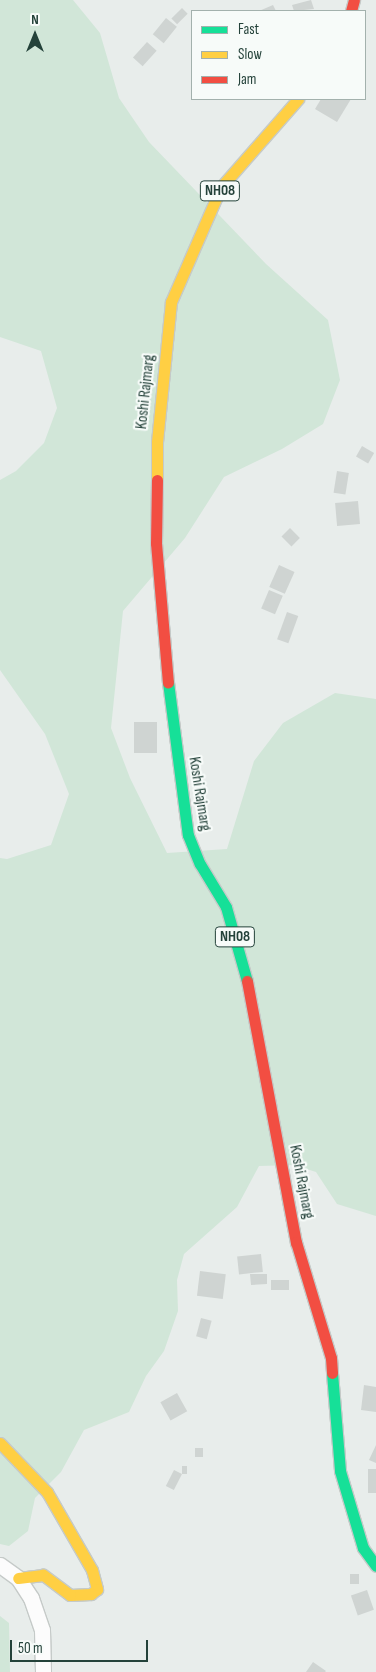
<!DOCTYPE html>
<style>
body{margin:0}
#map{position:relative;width:376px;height:1672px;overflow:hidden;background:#e8edeb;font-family:"Sofia Sans Condensed",sans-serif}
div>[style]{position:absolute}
.green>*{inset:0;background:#d1e6d8}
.building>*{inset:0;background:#cfd4d2;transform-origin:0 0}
.roads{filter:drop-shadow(1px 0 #c5cac8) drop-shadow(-1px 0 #c5cac8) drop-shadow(0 1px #c5cac8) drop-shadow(0 -1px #c5cac8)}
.street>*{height:15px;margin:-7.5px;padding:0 7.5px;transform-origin:7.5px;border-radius:7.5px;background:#fcfcfc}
.fast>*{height:11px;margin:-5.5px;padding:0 5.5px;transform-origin:5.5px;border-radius:5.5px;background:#16e098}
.slow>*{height:11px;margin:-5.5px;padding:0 5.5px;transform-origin:5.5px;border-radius:5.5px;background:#ffcf43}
.jam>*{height:11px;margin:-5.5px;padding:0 5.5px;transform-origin:5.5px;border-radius:5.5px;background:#f24e42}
span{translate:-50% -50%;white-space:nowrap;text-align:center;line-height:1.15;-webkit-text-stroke:4.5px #f7fbf9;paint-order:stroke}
.shield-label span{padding:1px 4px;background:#f7fbf9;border:1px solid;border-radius:4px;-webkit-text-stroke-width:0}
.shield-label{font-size:15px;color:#24423a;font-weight:700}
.street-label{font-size:16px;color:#24423a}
.legend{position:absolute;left:191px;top:10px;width:175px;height:90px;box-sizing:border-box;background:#f7fbf9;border:1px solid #a3b1ad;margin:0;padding:6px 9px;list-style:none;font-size:15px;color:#24423a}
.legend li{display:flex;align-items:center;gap:10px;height:25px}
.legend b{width:25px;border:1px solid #a3b1ad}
.north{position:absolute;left:10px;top:10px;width:50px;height:50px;-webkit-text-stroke:4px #f7fbf9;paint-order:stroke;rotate:0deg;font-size:14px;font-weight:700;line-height:20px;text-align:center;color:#24423a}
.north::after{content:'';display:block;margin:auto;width:18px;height:22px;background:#24423a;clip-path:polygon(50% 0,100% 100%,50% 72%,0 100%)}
.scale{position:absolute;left:10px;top:1640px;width:138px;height:22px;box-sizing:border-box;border:2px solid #24423a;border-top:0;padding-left:6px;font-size:15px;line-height:18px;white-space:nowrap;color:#24423a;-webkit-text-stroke:4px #f7fbf9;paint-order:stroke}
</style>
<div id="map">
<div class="green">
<i style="clip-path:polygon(0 0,73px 0,100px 33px,119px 98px,149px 142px,266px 264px,328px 320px,340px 380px,323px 424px,282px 449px,224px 477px,185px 538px,123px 611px,111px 728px,130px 778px,167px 853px,227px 849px,254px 761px,283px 723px,335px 693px,376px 699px,376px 1216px,337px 1204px,316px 1172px,294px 1165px,259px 1166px,237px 1207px,184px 1254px,177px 1280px,178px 1311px,164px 1351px,146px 1376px,129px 1412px,84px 1430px,61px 1472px,35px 1498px,28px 1531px,9px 1546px,0 1544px,0 858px,7px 859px,51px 845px,69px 794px,45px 734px,0 670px,0 480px,16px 471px,44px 443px,57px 408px,41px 351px,0 337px)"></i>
<i style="clip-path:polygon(0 1616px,9px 1623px,10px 1672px,0 1672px)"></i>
</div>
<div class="building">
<i style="clip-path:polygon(311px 0,314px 9px,294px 11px,292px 5px)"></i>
<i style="clip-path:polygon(273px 5px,276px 11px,259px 11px)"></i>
<i style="left:182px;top:8px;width:8px;height:15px;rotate:45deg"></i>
<i style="left:166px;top:18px;width:14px;height:21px;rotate:39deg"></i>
<i style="left:147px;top:42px;width:13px;height:21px;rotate:42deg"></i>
<i style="clip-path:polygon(321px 99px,351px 99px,337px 122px,315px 109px)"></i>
<i style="left:362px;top:446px;width:14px;height:12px;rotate:30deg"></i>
<i style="left:337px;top:471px;width:12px;height:22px;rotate:9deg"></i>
<i style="left:358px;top:501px;width:23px;height:23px;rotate:85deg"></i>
<i style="left:290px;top:528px;width:14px;height:12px;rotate:45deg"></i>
<i style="left:279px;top:565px;width:17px;height:24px;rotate:24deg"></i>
<i style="left:269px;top:590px;width:15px;height:20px;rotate:23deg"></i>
<i style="left:287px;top:612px;width:12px;height:29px;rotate:20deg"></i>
<i style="left:134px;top:722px;width:23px;height:31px"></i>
<i style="left:261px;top:1254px;width:18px;height:24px;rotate:84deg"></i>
<i style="left:200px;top:1271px;width:26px;height:25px;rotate:7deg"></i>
<i style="clip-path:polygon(250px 1274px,267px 1274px,267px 1284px,251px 1285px)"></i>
<i style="left:271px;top:1280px;width:18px;height:10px"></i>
<i style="left:201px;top:1318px;width:11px;height:19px;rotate:15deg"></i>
<i style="clip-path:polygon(364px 1385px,376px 1387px,376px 1412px,361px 1410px)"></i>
<i style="left:177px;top:1393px;width:21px;height:19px;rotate:61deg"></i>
<i style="clip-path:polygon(376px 1445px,376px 1463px,369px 1460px)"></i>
<i style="left:195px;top:1448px;width:8px;height:9px"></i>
<i style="left:182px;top:1466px;width:5px;height:8px"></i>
<i style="left:368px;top:1469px;width:8px;height:24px"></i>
<i style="left:174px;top:1470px;width:9px;height:18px;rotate:27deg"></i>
<i style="left:350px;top:1574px;width:9px;height:10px"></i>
<i style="left:367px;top:1590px;width:21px;height:17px;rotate:71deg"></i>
<i style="clip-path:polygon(313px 1662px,326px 1671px,325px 1672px,306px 1672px)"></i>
</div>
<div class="roads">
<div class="street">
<i style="left:0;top:1565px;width:22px;rotate:36deg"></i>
<i style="left:18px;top:1578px;width:24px;rotate:57deg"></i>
<i style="left:31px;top:1598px;width:34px;rotate:71deg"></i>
<i style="left:42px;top:1630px;width:42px;rotate:88.6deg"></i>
</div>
<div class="fast">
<i style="left:168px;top:682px;width:154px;rotate:82.6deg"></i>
<i style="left:188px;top:835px;width:31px;rotate:68deg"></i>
<i style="left:200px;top:864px;width:50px;rotate:58.8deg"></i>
<i style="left:226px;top:907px;width:77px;rotate:74.2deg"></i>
<i style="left:332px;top:1373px;width:98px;rotate:85.3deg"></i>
<i style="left:340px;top:1471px;width:80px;rotate:73.4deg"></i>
<i style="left:363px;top:1548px;width:22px;rotate:54deg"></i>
</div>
<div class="slow">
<i style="left:157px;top:480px;width:38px;rotate:-90deg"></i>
<i style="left:157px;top:442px;width:141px;rotate:-84.3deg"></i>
<i style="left:171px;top:302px;width:125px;rotate:-66.5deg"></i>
<i style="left:221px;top:187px;width:117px;rotate:-48.8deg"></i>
<i style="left:0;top:1443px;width:68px;rotate:46.2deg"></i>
<i style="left:47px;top:1492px;width:90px;rotate:60deg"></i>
<i style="left:92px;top:1570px;width:20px;rotate:75deg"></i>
<i style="left:97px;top:1589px;width:8px;rotate:140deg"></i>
<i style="left:91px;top:1594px;width:21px;rotate:177deg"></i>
<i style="left:70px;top:1595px;width:34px;rotate:-143deg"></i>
<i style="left:43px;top:1575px;width:25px;rotate:173deg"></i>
</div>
<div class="jam">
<i style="left:351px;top:11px;width:11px;rotate:-75deg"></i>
<i style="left:157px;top:480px;width:63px;rotate:90.9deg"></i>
<i style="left:156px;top:543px;width:140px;rotate:85.1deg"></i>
<i style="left:247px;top:981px;width:266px;rotate:79.4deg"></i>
<i style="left:296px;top:1242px;width:121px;rotate:73.2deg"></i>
<i style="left:331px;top:1358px;width:15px;rotate:86deg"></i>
</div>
</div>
<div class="shield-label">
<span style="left:220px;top:191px">NH08</span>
<span style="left:235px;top:937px">NH08</span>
</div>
<div class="street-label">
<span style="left:146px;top:392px;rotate:-84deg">Koshi Rajmarg</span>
<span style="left:199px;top:794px;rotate:81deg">Koshi Rajmarg</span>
<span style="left:301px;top:1182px;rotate:79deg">Koshi Rajmarg</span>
</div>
<ul class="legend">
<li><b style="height:6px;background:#16e098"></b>Fast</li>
<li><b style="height:6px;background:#ffcf43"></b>Slow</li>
<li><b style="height:6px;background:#f24e42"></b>Jam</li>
</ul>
<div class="north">N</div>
<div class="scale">50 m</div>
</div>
